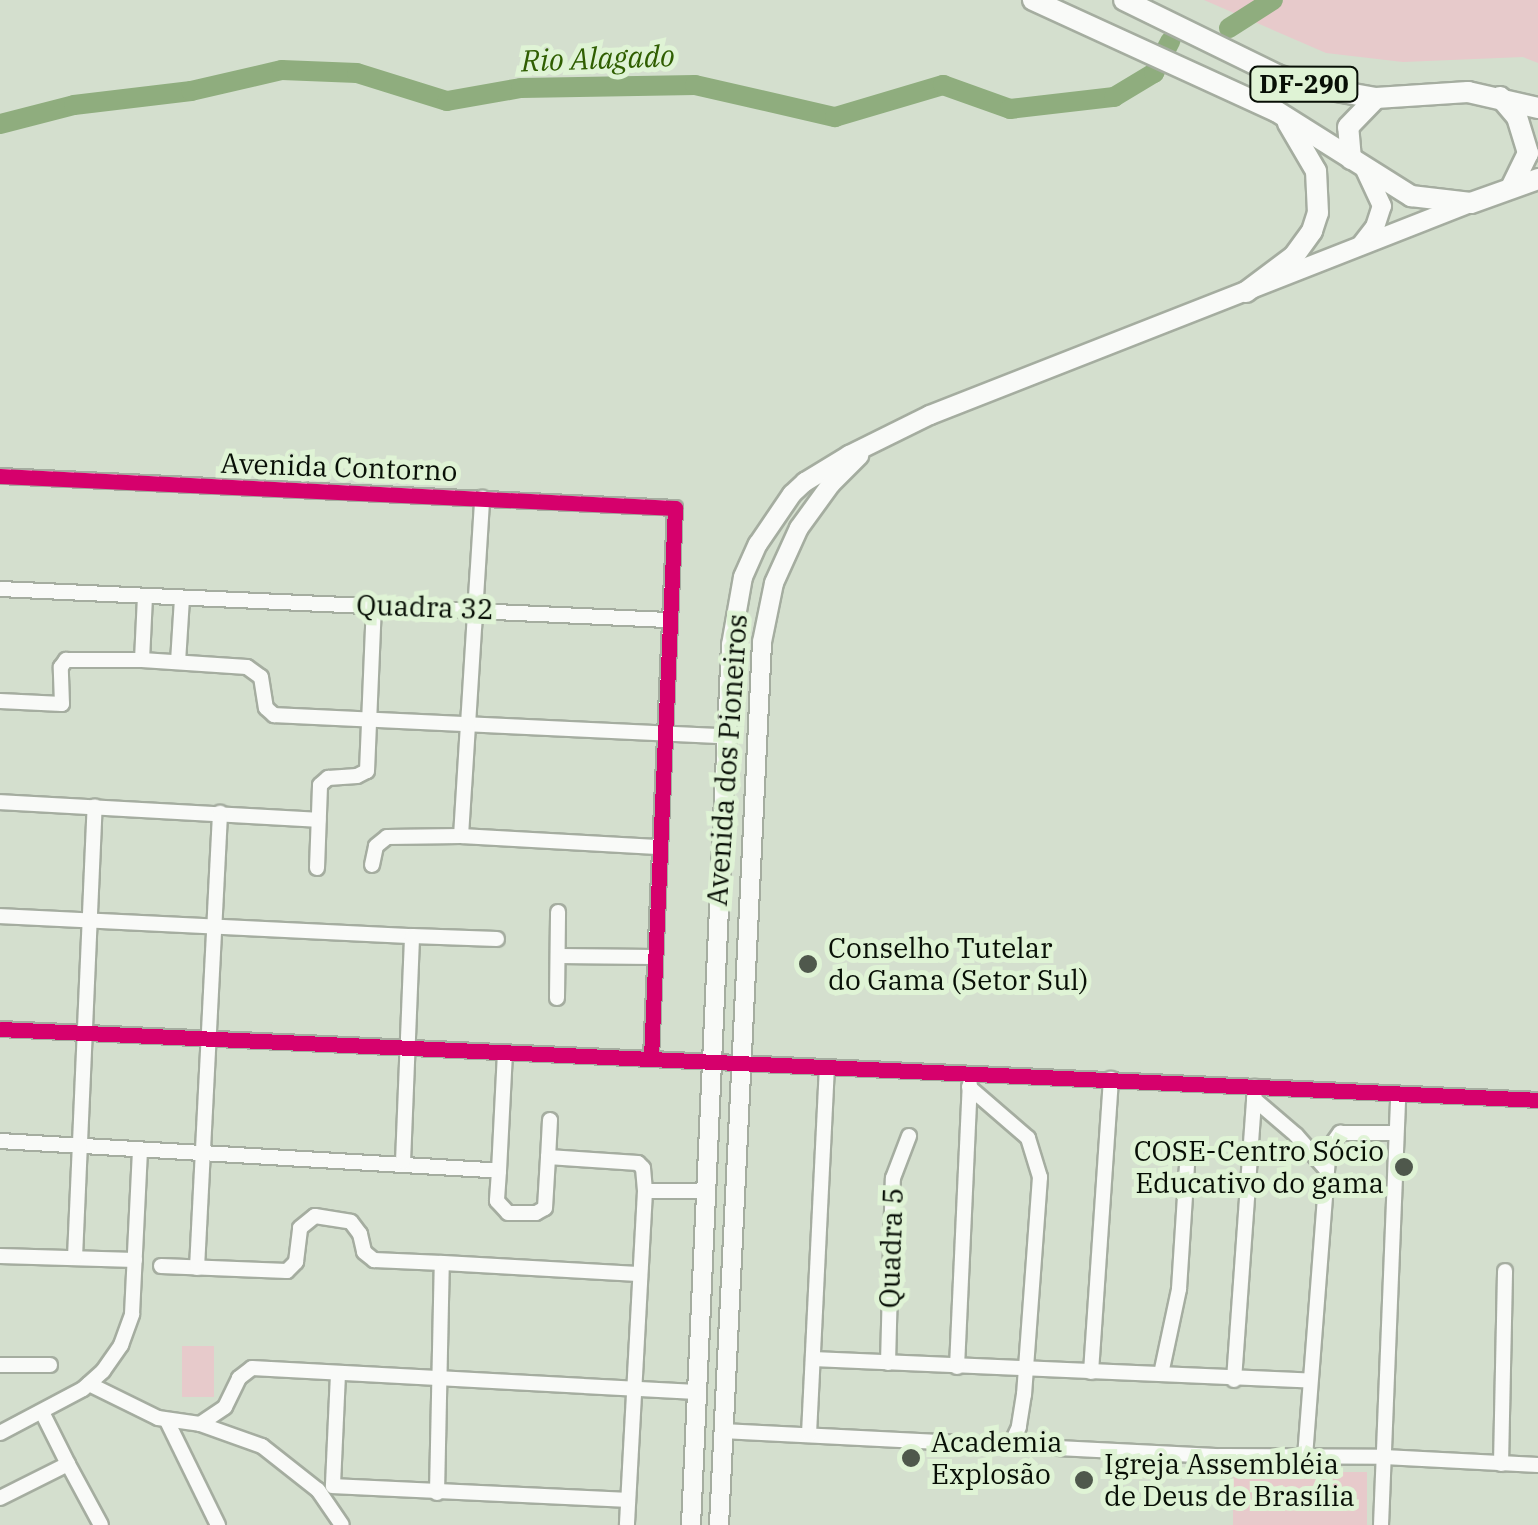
<!DOCTYPE html>
<meta charset="utf-8">
<style>
body{margin:0}
#map{position:relative;width:1538px;height:1525px;overflow:hidden;background:#d4dfce;font-family:"IBM Plex Serif",serif}
div>[style]{position:absolute}
.green>*{inset:0;background:#e7cacb;transform-origin:0 0}
.river>*{height:20px;margin:-10px;padding:0 10px;transform-origin:10px;border-radius:10px;background:#8fad7e}
.roads{filter:drop-shadow(2px 0 #a5ada0) drop-shadow(-2px 0 #a5ada0) drop-shadow(0 2px #a5ada0) drop-shadow(0 -2px #a5ada0)}
.minor>*{height:14px;margin:-7px;padding:0 7px;transform-origin:7px;border-radius:7px;background:#f9faf8}
.major>*{height:18px;margin:-9px;padding:0 9px;transform-origin:9px;border-radius:9px;background:#f9faf8}
.highway>*{height:20px;margin:-10px;padding:0 10px;transform-origin:10px;border-radius:10px;background:#f9faf8}
.cycleway>*{height:15px;margin:-7.5px;padding:0 7.5px;transform-origin:7.5px;border-radius:7.5px;background:#d6006c}
.dots>*{width:28px;height:28px;translate:-50% -50%;box-sizing:border-box;border:5px solid #dff3d5;border-radius:50%}
span{translate:-50% -50%;white-space:nowrap;text-align:center;line-height:1.15;-webkit-text-stroke:10px #dff3d5;paint-order:stroke}
.shield-label span{padding:2px 8px;background:#dff3d5;border:2px solid;border-radius:8px;-webkit-text-stroke-width:0}
.shield-label{font-size:25px;color:#080f06;font-weight:700}
.street-label{font-size:28px;color:#080f06}
.poi-label{font-size:28px;color:#080f06}
.left{translate:0 -50%;text-align:left}
.right{translate:-100% -50%;text-align:right}
.water-label{font-size:30px;color:#2f5e00;font-style:italic}
</style>
<div id="map">
<div class="green">
<i style="clip-path:polygon(1204px 0,1538px 0,1538px 63px,1523px 57px,1403px 62px,1326px 53px)"></i>
<i style="left:182px;top:1346px;width:32px;height:51px"></i>
<i style="left:1233px;top:1472px;width:134px;height:53px"></i>
</div>
<div class="river">
<i style="left:1229px;top:28px;width:52px;rotate:-32.5deg"></i>
<i style="left:0;top:124px;width:76px;rotate:-14.4deg"></i>
<i style="left:74px;top:105px;width:118px;rotate:-6.8deg"></i>
<i style="left:191px;top:91px;width:93px;rotate:-13deg"></i>
<i style="left:282px;top:70px;width:75px;rotate:2.3deg"></i>
<i style="left:357px;top:73px;width:94px;rotate:17.3deg"></i>
<i style="left:447px;top:101px;width:75px;rotate:-10deg"></i>
<i style="left:521px;top:88px;width:174px;rotate:-1deg"></i>
<i style="left:695px;top:85px;width:144px;rotate:12.9deg"></i>
<i style="left:835px;top:117px;width:113px;rotate:-16.5deg"></i>
<i style="left:943px;top:85px;width:71px;rotate:19.7deg"></i>
<i style="left:1010px;top:109px;width:105px;rotate:-6.6deg"></i>
<i style="left:1114px;top:97px;width:47px;rotate:-31deg"></i>
<i style="left:1154px;top:73px;width:36px;rotate:-63deg"></i>
</div>
<div class="roads">
<div class="minor">
<i style="left:0;top:476px;width:676px;rotate:2.71deg"></i>
<i style="left:675px;top:508px;width:551px;rotate:92.5deg"></i>
<i style="left:0;top:589px;width:669px;rotate:2.66deg"></i>
<i style="left:142px;top:660px;width:63px;rotate:-87.3deg"></i>
<i style="left:178px;top:662px;width:63px;rotate:-86.4deg"></i>
<i style="left:0;top:701px;width:62px;rotate:2.8deg"></i>
<i style="left:62px;top:704px;width:37px;rotate:-92deg"></i>
<i style="left:61px;top:667px;width:9px;rotate:-54deg"></i>
<i style="left:66px;top:660px;width:76px"></i>
<i style="left:142px;top:660px;width:105px;rotate:3.8deg"></i>
<i style="left:247px;top:667px;width:17px;rotate:36deg"></i>
<i style="left:261px;top:677px;width:31px;rotate:81deg"></i>
<i style="left:266px;top:708px;width:11px;rotate:41deg"></i>
<i style="left:274px;top:715px;width:453px;rotate:2.7deg"></i>
<i style="left:0;top:802px;width:319px;rotate:3.2deg"></i>
<i style="left:461px;top:836px;width:339px;rotate:-86.4deg"></i>
<i style="left:372px;top:865px;width:19px;rotate:-78deg"></i>
<i style="left:376px;top:846px;width:14px;rotate:-39deg"></i>
<i style="left:387px;top:837px;width:74px;rotate:-0.8deg"></i>
<i style="left:461px;top:836px;width:196px;rotate:3.2deg"></i>
<i style="left:317px;top:868px;width:83px;rotate:-87.9deg"></i>
<i style="left:320px;top:785px;width:11px;rotate:-41deg"></i>
<i style="left:328px;top:778px;width:29px;rotate:-4deg"></i>
<i style="left:357px;top:776px;width:11px;rotate:-27deg"></i>
<i style="left:367px;top:771px;width:166px;rotate:-87.6deg"></i>
<i style="left:0;top:916px;width:412px;rotate:2.8deg"></i>
<i style="left:559px;top:956px;width:94px;rotate:0.6deg"></i>
<i style="left:557px;top:998px;width:86px;rotate:-89.3deg"></i>
<i style="left:0;top:1029px;width:1540px;rotate:2.64deg"></i>
<i style="left:969px;top:1087px;width:78px;rotate:40.8deg"></i>
<i style="left:1028px;top:1138px;width:41px;rotate:72.9deg"></i>
<i style="left:1040px;top:1177px;width:218px;rotate:94.2deg"></i>
<i style="left:1024px;top:1394px;width:33px;rotate:99deg"></i>
<i style="left:1019px;top:1427px;width:21px;rotate:115deg"></i>
<i style="left:1254px;top:1099px;width:55px;rotate:40.6deg"></i>
<i style="left:1296px;top:1135px;width:45px;rotate:48.6deg"></i>
<i style="left:550px;top:1120px;width:37px;rotate:93deg"></i>
<i style="left:548px;top:1157px;width:90px;rotate:3.8deg"></i>
<i style="left:638px;top:1163px;width:7px;rotate:45deg"></i>
<i style="left:643px;top:1168px;width:23px;rotate:85deg"></i>
<i style="left:645px;top:1191px;width:334px;rotate:93.1deg"></i>
<i style="left:0;top:1141px;width:500px;rotate:3.4deg"></i>
<i style="left:499px;top:1171px;width:30px;rotate:94deg"></i>
<i style="left:497px;top:1201px;width:16px;rotate:47deg"></i>
<i style="left:508px;top:1213px;width:28px"></i>
<i style="left:536px;top:1213px;width:10px;rotate:-29deg"></i>
<i style="left:545px;top:1208px;width:51px;rotate:-86.6deg"></i>
<i style="left:403px;top:1162px;width:226px;rotate:-87.7deg"></i>
<i style="left:412px;top:936px;width:85px;rotate:2deg"></i>
<i style="left:499px;top:1171px;width:119px;rotate:-87.1deg"></i>
<i style="left:645px;top:1191px;width:61px"></i>
<i style="left:0;top:1256px;width:135px;rotate:1.7deg"></i>
<i style="left:75px;top:1257px;width:451px;rotate:-87.5deg"></i>
<i style="left:161px;top:1266px;width:126px;rotate:2.3deg"></i>
<i style="left:287px;top:1271px;width:13px;rotate:-45deg"></i>
<i style="left:296px;top:1262px;width:34px;rotate:-83deg"></i>
<i style="left:300px;top:1228px;width:19px;rotate:-39deg"></i>
<i style="left:315px;top:1216px;width:36px;rotate:9deg"></i>
<i style="left:351px;top:1222px;width:15px;rotate:53deg"></i>
<i style="left:360px;top:1234px;width:18px;rotate:77deg"></i>
<i style="left:364px;top:1252px;width:13px;rotate:39deg"></i>
<i style="left:374px;top:1260px;width:68px;rotate:2.5deg"></i>
<i style="left:197px;top:1268px;width:456px;rotate:-87.1deg"></i>
<i style="left:814px;top:1359px;width:494px;rotate:2.5deg"></i>
<i style="left:888px;top:1363px;width:185px;rotate:-88.5deg"></i>
<i style="left:893px;top:1178px;width:45px;rotate:-69.1deg"></i>
<i style="left:0;top:1365px;width:50px"></i>
<i style="left:957px;top:1367px;width:283px;rotate:-87.4deg"></i>
<i style="left:1091px;top:1372px;width:294px;rotate:-86.1deg"></i>
<i style="left:338px;top:1374px;width:112px;rotate:92.6deg"></i>
<i style="left:333px;top:1486px;width:295px;rotate:2.7deg"></i>
<i style="left:1161px;top:1374px;width:87px;rotate:-78deg"></i>
<i style="left:1179px;top:1289px;width:140px;rotate:-86.3deg"></i>
<i style="left:1234px;top:1380px;width:294px;rotate:-85.9deg"></i>
<i style="left:89px;top:1384px;width:77px;rotate:26.2deg"></i>
<i style="left:158px;top:1418px;width:42px;rotate:8.1deg"></i>
<i style="left:200px;top:1424px;width:66px;rotate:19.5deg"></i>
<i style="left:262px;top:1446px;width:71px;rotate:38.2deg"></i>
<i style="left:318px;top:1490px;width:42px;rotate:55.6deg"></i>
<i style="left:167px;top:1421px;width:116px;rotate:63.9deg"></i>
<i style="left:200px;top:1424px;width:30px;rotate:-34deg"></i>
<i style="left:225px;top:1407px;width:32px;rotate:-64deg"></i>
<i style="left:239px;top:1378px;width:16px;rotate:-38deg"></i>
<i style="left:252px;top:1368px;width:445px;rotate:3.1deg"></i>
<i style="left:722px;top:1431px;width:499px;rotate:2.9deg"></i>
<i style="left:1220px;top:1456px;width:164px;rotate:0.3deg"></i>
<i style="left:1384px;top:1457px;width:154px;rotate:3deg"></i>
<i style="left:0;top:1433px;width:94px;rotate:-27.9deg"></i>
<i style="left:83px;top:1389px;width:27px;rotate:-42deg"></i>
<i style="left:103px;top:1371px;width:32px;rotate:-55deg"></i>
<i style="left:121px;top:1345px;width:33px;rotate:-70deg"></i>
<i style="left:132px;top:1314px;width:165px;rotate:-87.2deg"></i>
<i style="left:809px;top:1434px;width:367px;rotate:-87.2deg"></i>
<i style="left:1305px;top:1457px;width:310px;rotate:-85.6deg"></i>
<i style="left:1329px;top:1148px;width:19px;rotate:-54deg"></i>
<i style="left:1340px;top:1133px;width:56px"></i>
<i style="left:68px;top:1464px;width:69px;rotate:61.6deg"></i>
<i style="left:1501px;top:1464px;width:193px;rotate:-88.8deg"></i>
<i style="left:437px;top:1493px;width:230px;rotate:-88.8deg"></i>
<i style="left:442px;top:1263px;width:198px;rotate:3.2deg"></i>
<i style="left:0;top:1498px;width:76px;rotate:-26.6deg"></i>
<i style="left:68px;top:1464px;width:58px;rotate:-116.6deg"></i>
<i style="left:1381px;top:1525px;width:429px;rotate:-87.7deg"></i>
</div>
<div class="major">
<i style="left:1361px;top:245px;width:23px;rotate:-52deg"></i>
<i style="left:1375px;top:227px;width:22px;rotate:-72deg"></i>
<i style="left:1382px;top:206px;width:40px;rotate:-115deg"></i>
<i style="left:691px;top:1525px;width:881px;rotate:-87.4deg"></i>
<i style="left:731px;top:645px;width:69px;rotate:-80deg"></i>
<i style="left:743px;top:577px;width:36px;rotate:-66deg"></i>
<i style="left:758px;top:544px;width:60px;rotate:-55.8deg"></i>
<i style="left:792px;top:494px;width:18px;rotate:-43deg"></i>
<i style="left:805px;top:482px;width:52px;rotate:-31.5deg"></i>
<i style="left:849px;top:455px;width:90px;rotate:-26.3deg"></i>
<i style="left:930px;top:415px;width:580px;rotate:-21.43deg"></i>
<i style="left:719px;top:1525px;width:884px;rotate:-87.21deg"></i>
<i style="left:762px;top:642px;width:60px;rotate:-78.5deg"></i>
<i style="left:774px;top:583px;width:60px;rotate:-65.6deg"></i>
<i style="left:799px;top:528px;width:54px;rotate:-54deg"></i>
<i style="left:831px;top:484px;width:40px;rotate:-45deg"></i>
</div>
<div class="highway">
<i style="left:1033px;top:0;width:267px;rotate:24.6deg"></i>
<i style="left:1276px;top:111px;width:160px;rotate:32.2deg"></i>
<i style="left:1411px;top:196px;width:60px;rotate:6.7deg"></i>
<i style="left:1471px;top:203px;width:71px;rotate:-19.7deg"></i>
<i style="left:1124px;top:0;width:170px;rotate:26.1deg"></i>
<i style="left:1277px;top:75px;width:39px;rotate:18deg"></i>
<i style="left:1314px;top:87px;width:63px;rotate:10.1deg"></i>
<i style="left:1376px;top:98px;width:92px;rotate:-3.7deg"></i>
<i style="left:1468px;top:92px;width:72px;rotate:12.9deg"></i>
<i style="left:1500px;top:97px;width:26px;rotate:50deg"></i>
<i style="left:1517px;top:117px;width:38px;rotate:73deg"></i>
<i style="left:1528px;top:153px;width:37px;rotate:116deg"></i>
<i style="left:1351px;top:159px;width:32px;rotate:-95deg"></i>
<i style="left:1348px;top:127px;width:40px;rotate:-46deg"></i>
<i style="left:1246px;top:292px;width:60px;rotate:-36.9deg"></i>
<i style="left:1294px;top:256px;width:31px;rotate:-54deg"></i>
<i style="left:1312px;top:231px;width:19px;rotate:-72deg"></i>
<i style="left:1318px;top:213px;width:42px;rotate:-92.7deg"></i>
<i style="left:1316px;top:171px;width:56px;rotate:-120.3deg"></i>
</div>
</div>
<div class="cycleway">
<i style="left:0;top:476px;width:676px;rotate:2.71deg"></i>
<i style="left:675px;top:508px;width:551px;rotate:92.5deg"></i>
<i style="left:0;top:1029px;width:1540px;rotate:2.64deg"></i>
</div>
<div class="dots">
<i style="left:808px;top:964px;background:#4f584c"></i>
<i style="left:1404px;top:1167px;background:#4f584c"></i>
<i style="left:911px;top:1458px;background:#4f584c"></i>
<i style="left:1084px;top:1480px;background:#4f584c"></i>
</div>
<div class="shield-label">
<span style="left:1304px;top:84px">DF-290</span>
</div>
<div class="street-label">
<span style="left:339px;top:467px;rotate:2deg">Avenida Contorno</span>
<span style="left:425px;top:607px;rotate:2deg">Quadra 32</span>
<span style="left:727px;top:760px;rotate:-86deg">Avenida dos Pioneiros</span>
<span style="left:891px;top:1248px;rotate:-88deg">Quadra 5</span>
</div>
<div class="poi-label">
<span class="left" style="left:828px;top:964px">Conselho Tutelar<br>do Gama (Setor Sul)</span>
<span class="right" style="left:1384px;top:1167px">COSE-Centro Sócio<br>Educativo do gama</span>
<span class="left" style="left:931px;top:1458px">Academia<br>Explosão</span>
<span class="left" style="left:1104px;top:1480px">Igreja Assembléia<br>de Deus de Brasília</span>
</div>
<div class="water-label">
<span style="left:598px;top:58px;rotate:-2deg">Rio Alagado</span>
</div>
</div>
